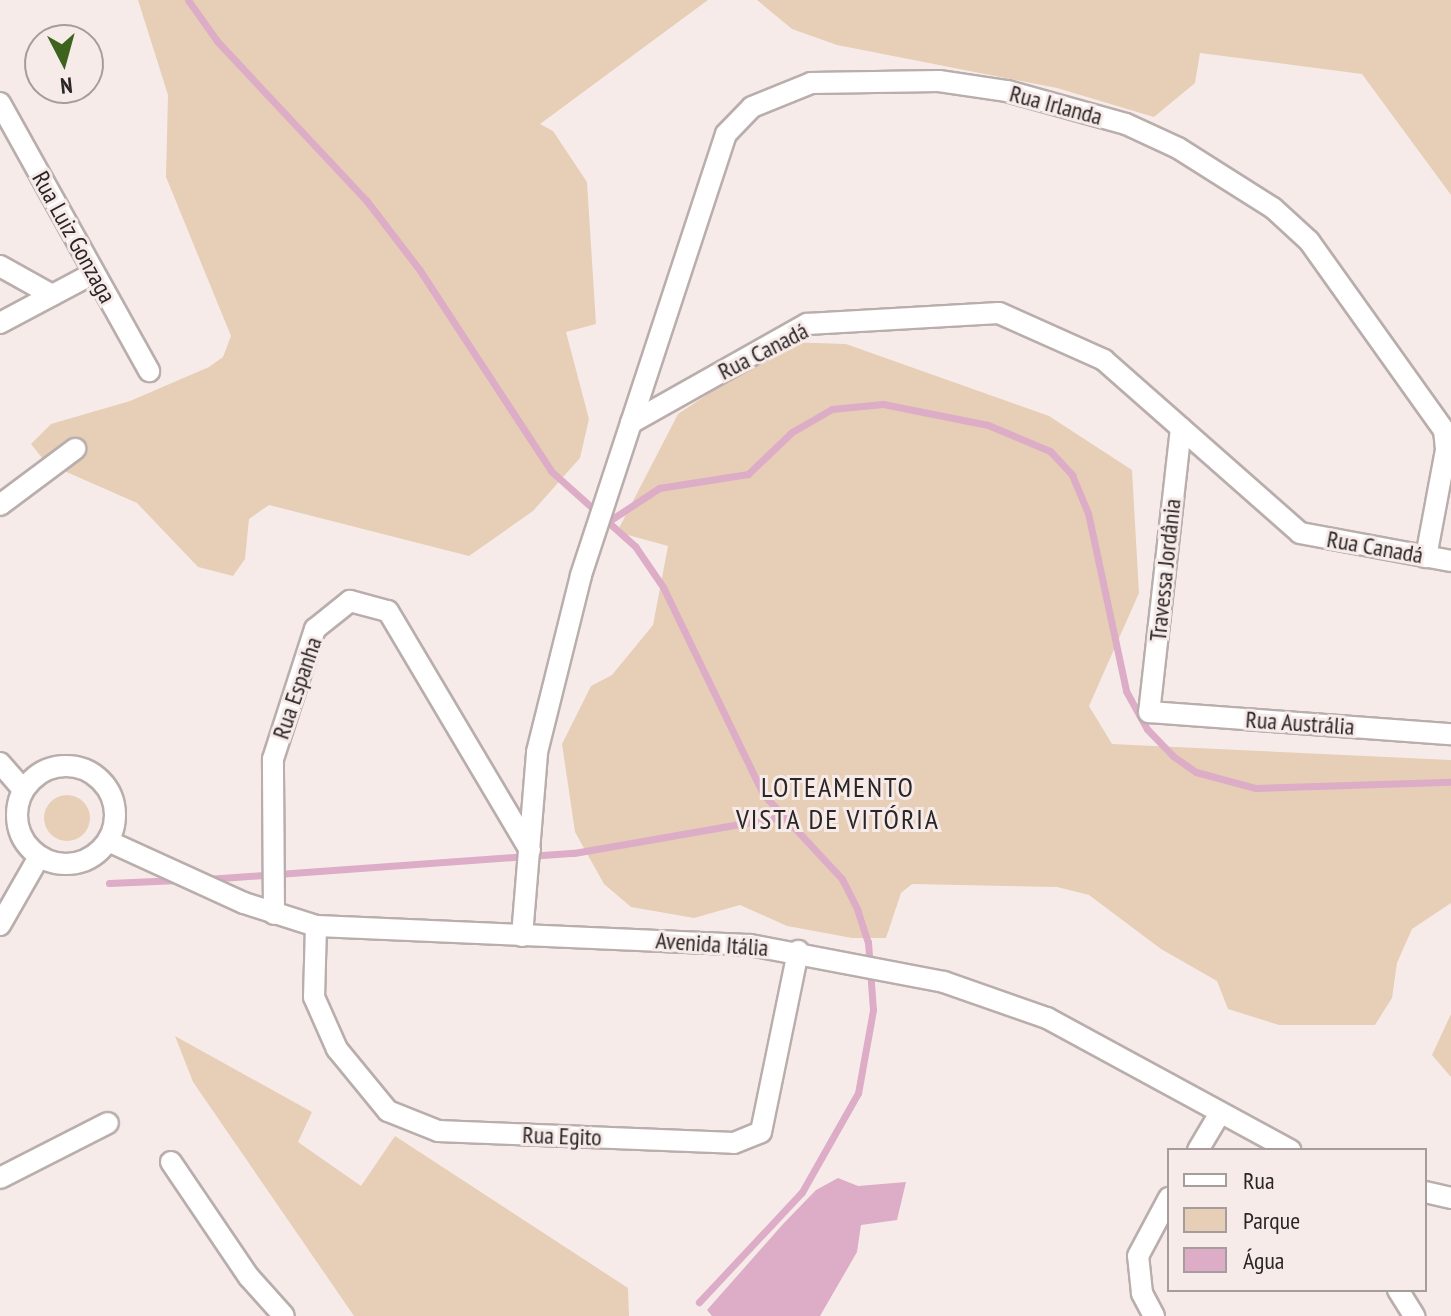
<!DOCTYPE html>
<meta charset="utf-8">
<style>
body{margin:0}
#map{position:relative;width:1451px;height:1316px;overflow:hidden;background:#f7ebea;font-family:"PT Sans Narrow",sans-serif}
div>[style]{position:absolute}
.green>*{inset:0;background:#e6cfb6}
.round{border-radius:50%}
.water>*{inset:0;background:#ddacc6}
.stream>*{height:7px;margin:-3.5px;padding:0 3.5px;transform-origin:3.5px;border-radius:3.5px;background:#ddacc6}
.roads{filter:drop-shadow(2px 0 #b9aeac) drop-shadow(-2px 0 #b9aeac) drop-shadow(0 2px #b9aeac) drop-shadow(0 -2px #b9aeac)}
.minor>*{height:20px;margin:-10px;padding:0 10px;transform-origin:10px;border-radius:10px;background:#fff}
.minor>.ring{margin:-10px;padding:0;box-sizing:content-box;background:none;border:20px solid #fff;border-radius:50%}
span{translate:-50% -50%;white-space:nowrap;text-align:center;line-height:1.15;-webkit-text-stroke:6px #f7ebea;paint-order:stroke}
.street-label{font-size:24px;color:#2a2625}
.quarter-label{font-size:28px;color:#2a2625;letter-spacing:2px}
.legend{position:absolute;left:1167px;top:1148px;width:260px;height:144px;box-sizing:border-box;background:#f7ebea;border:2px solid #a59c9b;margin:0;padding:10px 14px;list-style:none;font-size:24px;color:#2a2625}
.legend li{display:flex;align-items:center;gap:16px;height:40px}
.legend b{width:40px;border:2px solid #a59c9b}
.north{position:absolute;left:24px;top:24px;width:80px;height:80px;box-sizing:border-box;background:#f7ebea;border:2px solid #a59c9b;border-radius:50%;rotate:174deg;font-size:22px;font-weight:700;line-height:32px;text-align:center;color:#2a2625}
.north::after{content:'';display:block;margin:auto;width:28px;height:36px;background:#3d631d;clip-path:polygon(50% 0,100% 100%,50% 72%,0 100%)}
</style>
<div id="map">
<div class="green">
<i style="clip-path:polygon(138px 0,708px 0,540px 124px,553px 131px,587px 182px,596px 324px,566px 332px,589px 419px,580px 458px,533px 511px,469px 556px,269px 505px,249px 519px,245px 559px,233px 576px,198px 567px,137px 503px,46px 463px,31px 444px,51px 424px,130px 401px,209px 367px,223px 357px,231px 336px,166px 177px,168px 95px)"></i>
<i style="clip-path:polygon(757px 0,1451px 0,1451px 195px,1362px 74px,1200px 53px,1195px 83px,1154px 117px,1057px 88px,837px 45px,792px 29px)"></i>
<i style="clip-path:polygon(786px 342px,846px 344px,1049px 416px,1132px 470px,1139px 593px,1089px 706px,1112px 744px,1451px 760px,1451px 903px,1412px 929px,1397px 963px,1392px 998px,1375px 1025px,1279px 1025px,1228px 1009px,1217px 981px,1161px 949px,1089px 895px,1057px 887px,912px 884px,901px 893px,886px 938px,852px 938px,787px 926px,740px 905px,694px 918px,631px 907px,604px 884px,575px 832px,562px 744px,591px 686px,612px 675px,653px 625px,668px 546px,617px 532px,678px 414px)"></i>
<i class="round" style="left:44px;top:795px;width:46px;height:46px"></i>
<i style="clip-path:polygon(1451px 1014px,1451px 1077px,1432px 1055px)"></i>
<i style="clip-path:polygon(175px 1036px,312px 1112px,298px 1142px,361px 1186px,395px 1136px,628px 1288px,629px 1316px,354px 1316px,193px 1082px)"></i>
</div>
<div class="water">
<i style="clip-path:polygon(838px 1178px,858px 1186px,906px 1182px,897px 1220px,861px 1225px,857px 1252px,820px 1316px,712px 1316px,707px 1310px,784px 1223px,816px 1190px)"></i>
</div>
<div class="stream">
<i style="left:188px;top:0;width:50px;rotate:54.7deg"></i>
<i style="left:217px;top:41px;width:218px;rotate:46.9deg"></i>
<i style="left:366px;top:200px;width:87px;rotate:52.5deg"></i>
<i style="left:419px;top:269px;width:241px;rotate:56.8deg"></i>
<i style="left:551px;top:471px;width:113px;rotate:41.8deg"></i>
<i style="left:635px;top:546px;width:50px;rotate:55.7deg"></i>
<i style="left:663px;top:587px;width:230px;rotate:64.2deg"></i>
<i style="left:763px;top:794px;width:116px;rotate:47.1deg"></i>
<i style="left:842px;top:879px;width:34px;rotate:63deg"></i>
<i style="left:857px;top:909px;width:35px;rotate:72deg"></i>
<i style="left:868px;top:942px;width:68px;rotate:85.8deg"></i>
<i style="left:873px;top:1010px;width:84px;rotate:100.2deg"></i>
<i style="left:858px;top:1093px;width:114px;rotate:119.5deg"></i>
<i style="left:802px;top:1192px;width:151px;rotate:133.1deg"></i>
<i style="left:609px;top:521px;width:60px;rotate:-33.4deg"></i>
<i style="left:659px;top:488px;width:90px;rotate:-8.9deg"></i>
<i style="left:748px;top:474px;width:61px;rotate:-43.7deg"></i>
<i style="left:792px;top:432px;width:46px;rotate:-29.9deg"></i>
<i style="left:832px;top:409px;width:51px;rotate:-5.6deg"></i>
<i style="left:883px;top:404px;width:107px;rotate:11.3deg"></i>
<i style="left:988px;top:425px;width:67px;rotate:22.8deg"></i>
<i style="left:1050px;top:451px;width:33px;rotate:47deg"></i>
<i style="left:1072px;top:475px;width:41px;rotate:67.2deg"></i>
<i style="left:1088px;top:513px;width:182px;rotate:77.9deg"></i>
<i style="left:1126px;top:691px;width:43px;rotate:61.1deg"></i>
<i style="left:1147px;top:729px;width:37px;rotate:46deg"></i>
<i style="left:1173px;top:756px;width:28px;rotate:35deg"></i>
<i style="left:1196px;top:772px;width:61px;rotate:15.2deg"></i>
<i style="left:1255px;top:788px;width:196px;rotate:-1.8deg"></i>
<i style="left:207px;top:879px;width:368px;rotate:-4.1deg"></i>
<i style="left:574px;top:853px;width:215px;rotate:-9.9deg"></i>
<i style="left:109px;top:883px;width:70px;rotate:-2.5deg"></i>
</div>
<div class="roads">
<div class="minor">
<i style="left:0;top:103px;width:307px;rotate:60.9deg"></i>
<i style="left:0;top:266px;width:60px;rotate:29.1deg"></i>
<i style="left:0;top:323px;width:104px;rotate:-28deg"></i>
<i style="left:631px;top:423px;width:304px;rotate:-71.8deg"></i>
<i style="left:726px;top:134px;width:37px;rotate:-46deg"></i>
<i style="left:752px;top:107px;width:64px;rotate:-22.1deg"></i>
<i style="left:811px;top:83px;width:128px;rotate:-0.9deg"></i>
<i style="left:939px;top:81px;width:69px;rotate:8.4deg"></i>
<i style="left:1007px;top:91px;width:123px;rotate:15.5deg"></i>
<i style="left:1126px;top:124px;width:57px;rotate:24.8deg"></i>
<i style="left:1178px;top:148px;width:112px;rotate:32.3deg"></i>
<i style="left:1273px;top:208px;width:49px;rotate:42.5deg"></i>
<i style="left:1309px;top:241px;width:232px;rotate:54.5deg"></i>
<i style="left:1444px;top:430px;width:20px;rotate:84deg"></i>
<i style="left:1446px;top:450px;width:109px;rotate:100.6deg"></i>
<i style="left:1181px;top:428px;width:286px;rotate:96.4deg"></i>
<i style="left:1149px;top:712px;width:303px;rotate:4.2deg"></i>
<i style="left:0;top:505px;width:94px;rotate:-36.7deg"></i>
<i style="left:0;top:763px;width:35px;rotate:49deg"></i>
<i class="ring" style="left:17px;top:766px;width:78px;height:78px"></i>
<i style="left:108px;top:841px;width:149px;rotate:24.5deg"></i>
<i style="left:244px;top:903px;width:76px;rotate:17.7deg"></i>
<i style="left:316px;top:926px;width:434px;rotate:2.5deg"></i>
<i style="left:750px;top:945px;width:197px;rotate:10.8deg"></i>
<i style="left:944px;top:982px;width:109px;rotate:19.3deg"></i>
<i style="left:1047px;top:1018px;width:277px;rotate:28.5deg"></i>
<i style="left:274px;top:914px;width:155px;rotate:-90.4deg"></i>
<i style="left:273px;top:759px;width:137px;rotate:-72.1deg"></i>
<i style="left:315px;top:629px;width:45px;rotate:-38.7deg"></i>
<i style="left:350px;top:601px;width:39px;rotate:15deg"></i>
<i style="left:388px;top:611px;width:278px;rotate:59.3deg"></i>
<i style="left:0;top:925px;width:78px;rotate:-60.2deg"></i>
<i style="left:316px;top:926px;width:71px;rotate:91.6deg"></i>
<i style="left:314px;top:997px;width:57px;rotate:66.1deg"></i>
<i style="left:337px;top:1049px;width:80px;rotate:50.6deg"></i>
<i style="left:388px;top:1111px;width:54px;rotate:21.8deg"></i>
<i style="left:438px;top:1131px;width:296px;rotate:2.3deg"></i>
<i style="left:734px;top:1143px;width:29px;rotate:-22deg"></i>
<i style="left:761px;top:1132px;width:185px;rotate:-78.4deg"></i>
<i style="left:522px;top:936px;width:185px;rotate:-85.3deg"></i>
<i style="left:537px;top:752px;width:182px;rotate:-76deg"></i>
<i style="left:581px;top:575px;width:160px;rotate:-71.8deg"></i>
<i style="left:631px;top:423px;width:202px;rotate:-29.4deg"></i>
<i style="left:807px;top:324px;width:192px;rotate:-3.3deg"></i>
<i style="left:999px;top:313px;width:115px;rotate:24.1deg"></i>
<i style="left:1104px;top:360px;width:261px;rotate:41.4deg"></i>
<i style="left:1300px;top:533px;width:154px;rotate:10.5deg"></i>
<i style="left:1198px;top:1150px;width:43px;rotate:-59.3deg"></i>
<i style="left:171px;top:1162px;width:139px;rotate:55.9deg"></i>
<i style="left:249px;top:1277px;width:52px;rotate:48.1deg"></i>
<i style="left:0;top:1178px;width:121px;rotate:-27deg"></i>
<i style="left:1425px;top:1192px;width:27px;rotate:13deg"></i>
<i style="left:1398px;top:1290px;width:31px;rotate:58deg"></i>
<i style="left:1154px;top:1316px;width:26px;rotate:-118deg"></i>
<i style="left:1142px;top:1293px;width:37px;rotate:-96deg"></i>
<i style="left:1138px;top:1256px;width:66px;rotate:-61.9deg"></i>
</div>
</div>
<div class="street-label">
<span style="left:1056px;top:105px;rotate:15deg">Rua Irlanda</span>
<span style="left:74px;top:237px;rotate:61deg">Rua Luiz Gonzaga</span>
<span style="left:763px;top:351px;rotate:-27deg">Rua Canadá</span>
<span style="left:1375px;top:547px;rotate:10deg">Rua Canadá</span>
<span style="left:1165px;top:570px;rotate:-84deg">Travessa Jordânia</span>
<span style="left:297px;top:688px;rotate:-71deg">Rua Espanha</span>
<span style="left:1300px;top:723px;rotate:4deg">Rua Austrália</span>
<span style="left:712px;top:944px;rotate:4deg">Avenida Itália</span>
<span style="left:562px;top:1136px;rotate:2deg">Rua Egito</span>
</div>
<div class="quarter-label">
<span style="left:838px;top:803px">LOTEAMENTO<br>VISTA DE VITÓRIA</span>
</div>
<ul class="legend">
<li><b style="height:10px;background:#fff"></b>Rua</li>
<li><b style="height:22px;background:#e6cfb6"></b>Parque</li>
<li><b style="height:22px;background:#ddacc6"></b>Água</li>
</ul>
<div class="north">N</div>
</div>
